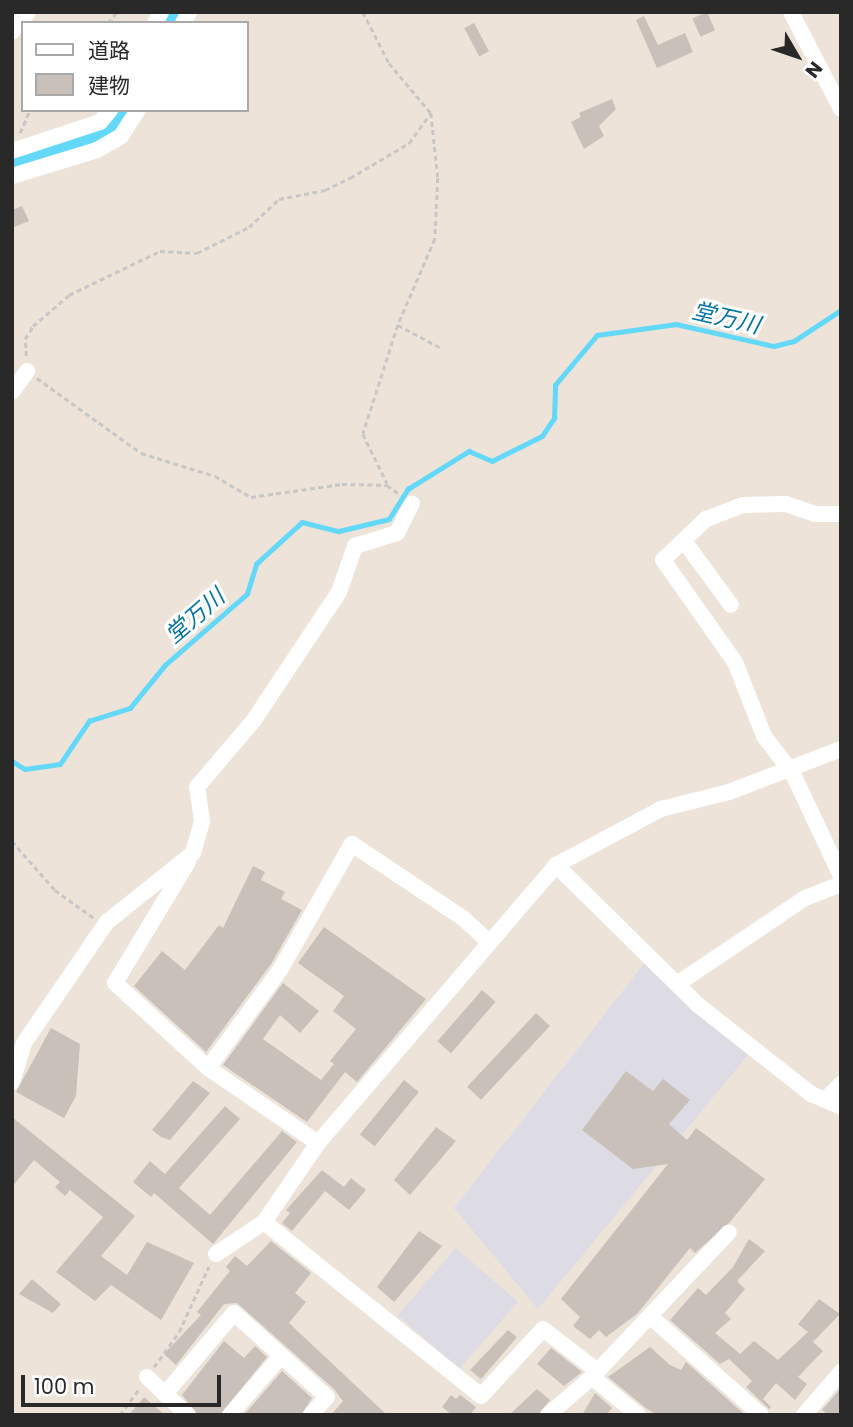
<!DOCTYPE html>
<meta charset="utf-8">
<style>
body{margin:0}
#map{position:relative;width:853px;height:1427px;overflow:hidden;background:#ede3d9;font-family:Poppins,"Noto Sans JP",sans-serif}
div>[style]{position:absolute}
.industrial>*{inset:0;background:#dddbe4;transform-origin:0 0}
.stream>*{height:4.5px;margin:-2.25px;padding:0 2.25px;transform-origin:2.25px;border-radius:2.25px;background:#63d8f8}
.river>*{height:24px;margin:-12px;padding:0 12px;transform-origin:12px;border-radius:12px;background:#63d8f8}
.building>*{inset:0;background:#c8c0b9;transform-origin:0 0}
.path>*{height:2.5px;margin-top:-1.25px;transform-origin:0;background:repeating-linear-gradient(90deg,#c7c7c7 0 5px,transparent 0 8.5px)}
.minor>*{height:16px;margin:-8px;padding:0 8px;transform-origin:8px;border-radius:8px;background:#fff}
span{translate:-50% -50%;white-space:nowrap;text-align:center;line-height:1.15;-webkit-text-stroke:6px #fff;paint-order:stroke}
.water-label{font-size:23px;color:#0274a3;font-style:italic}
.frame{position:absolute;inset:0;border:14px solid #292929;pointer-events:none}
.legend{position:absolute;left:21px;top:21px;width:228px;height:91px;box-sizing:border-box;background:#fff;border:2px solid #a9a9a9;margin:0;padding:9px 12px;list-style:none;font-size:21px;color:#292929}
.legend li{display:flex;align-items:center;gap:14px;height:35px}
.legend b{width:35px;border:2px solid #a9a9a9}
.north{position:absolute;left:762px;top:21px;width:70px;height:70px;-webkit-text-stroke:5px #fff;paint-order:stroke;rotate:129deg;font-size:19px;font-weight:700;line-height:28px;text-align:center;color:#292929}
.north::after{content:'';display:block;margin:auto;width:24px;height:32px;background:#292929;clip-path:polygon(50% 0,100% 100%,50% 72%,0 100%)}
.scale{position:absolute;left:21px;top:1375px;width:200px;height:32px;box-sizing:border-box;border:4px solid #292929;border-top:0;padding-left:9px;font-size:21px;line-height:24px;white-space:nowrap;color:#292929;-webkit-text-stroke:5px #fff;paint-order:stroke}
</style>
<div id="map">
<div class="industrial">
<i style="clip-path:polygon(646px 961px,748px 1055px,538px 1309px,454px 1208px)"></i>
<i style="left:456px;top:1248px;width:82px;height:89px;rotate:41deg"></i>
</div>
<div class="stream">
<i style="left:12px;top:761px;width:15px;rotate:32deg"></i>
<i style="left:25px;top:769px;width:35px;rotate:-8deg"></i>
<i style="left:60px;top:764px;width:52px;rotate:-56deg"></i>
<i style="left:89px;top:721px;width:43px;rotate:-17.6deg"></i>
<i style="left:130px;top:708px;width:55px;rotate:-50.9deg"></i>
<i style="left:165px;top:665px;width:108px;rotate:-40.9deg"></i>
<i style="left:247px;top:594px;width:31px;rotate:-73deg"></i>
<i style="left:256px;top:564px;width:62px;rotate:-42.4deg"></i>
<i style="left:302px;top:522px;width:38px;rotate:14deg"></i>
<i style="left:339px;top:531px;width:51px;rotate:-13.5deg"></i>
<i style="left:389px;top:519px;width:36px;rotate:-58deg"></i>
<i style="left:408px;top:489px;width:72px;rotate:-31.9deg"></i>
<i style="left:469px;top:451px;width:25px;rotate:23deg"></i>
<i style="left:492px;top:461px;width:56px;rotate:-26.6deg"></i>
<i style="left:542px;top:436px;width:22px;rotate:-56deg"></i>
<i style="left:554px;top:418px;width:33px;rotate:-88deg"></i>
<i style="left:555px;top:385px;width:65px;rotate:-50deg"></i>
<i style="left:597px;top:335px;width:80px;rotate:-7.9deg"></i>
<i style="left:676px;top:324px;width:100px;rotate:12.7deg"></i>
<i style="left:774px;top:346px;width:21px;rotate:-14deg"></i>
<i style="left:794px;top:341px;width:56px;rotate:-33.4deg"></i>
</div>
<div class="river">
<i style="left:167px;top:23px;width:13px;rotate:-61deg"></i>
<i style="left:12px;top:165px;width:38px;rotate:-25deg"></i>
<i style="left:47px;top:149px;width:48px;rotate:-10.8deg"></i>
<i style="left:94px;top:140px;width:43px;rotate:-44.1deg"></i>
</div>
<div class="building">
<i style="left:707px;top:12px;width:20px;height:16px;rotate:66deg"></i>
<i style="clip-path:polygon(644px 16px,658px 45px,685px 33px,693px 52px,657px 68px,636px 20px)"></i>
<i style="left:474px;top:23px;width:32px;height:11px;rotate:62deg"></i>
<i style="clip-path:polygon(612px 99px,616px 109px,599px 126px,604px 136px,584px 149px,571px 122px,581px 117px,579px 113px)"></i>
<i style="clip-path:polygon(22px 206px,29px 221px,12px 228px,12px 210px)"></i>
<i style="clip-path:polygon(253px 866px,265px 872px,261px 880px,285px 892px,281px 899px,302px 910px,271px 964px,206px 1052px,134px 986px,162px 951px,185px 970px,219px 925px,223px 928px)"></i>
<i style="clip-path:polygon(324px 927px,426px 999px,357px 1082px,345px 1072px,307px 1122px,223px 1065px,283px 983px,319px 1011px,300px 1033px,280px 1015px,263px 1039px,321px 1080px,334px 1064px,330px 1061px,356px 1029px,333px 1011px,344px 996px,298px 963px)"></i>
<i style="left:482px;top:990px;width:18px;height:68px;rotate:41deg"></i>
<i style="left:536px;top:1013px;width:19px;height:101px;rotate:43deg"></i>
<i style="clip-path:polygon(51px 1028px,80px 1044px,76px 1096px,64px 1118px,16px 1092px)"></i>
<i style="clip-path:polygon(626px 1071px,653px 1091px,663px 1079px,690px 1100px,669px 1124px,687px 1140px,696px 1128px,765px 1179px,730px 1222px,695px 1253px,690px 1248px,637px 1314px,606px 1337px,599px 1330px,590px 1339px,573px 1326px,580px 1317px,561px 1299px,668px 1164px,633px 1169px,582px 1130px)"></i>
<i style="left:404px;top:1080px;width:19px;height:70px;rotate:39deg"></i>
<i style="clip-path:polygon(193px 1081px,210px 1093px,170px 1140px,161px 1137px,152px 1130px)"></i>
<i style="clip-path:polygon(225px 1106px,240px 1119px,179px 1188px,210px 1215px,282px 1131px,297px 1142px,213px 1244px,154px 1193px,151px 1197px,133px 1182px,150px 1161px,165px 1174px)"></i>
<i style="clip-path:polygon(12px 1117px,135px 1216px,101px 1256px,127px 1275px,147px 1242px,194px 1263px,161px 1320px,111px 1285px,95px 1301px,56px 1272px,103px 1217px,70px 1190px,65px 1196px,55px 1187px,60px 1182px,34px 1160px,12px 1187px)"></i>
<i style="clip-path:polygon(436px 1127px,456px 1141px,410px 1195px,394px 1180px)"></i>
<i style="clip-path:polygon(322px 1170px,344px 1187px,351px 1178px,366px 1190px,349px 1210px,325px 1191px,292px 1231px,282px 1223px,290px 1213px,286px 1210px)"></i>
<i style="clip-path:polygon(419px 1231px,442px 1246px,394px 1302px,377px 1287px)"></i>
<i style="clip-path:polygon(749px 1239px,765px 1251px,737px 1281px,745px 1289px,725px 1313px,731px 1319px,715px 1333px,740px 1354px,754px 1341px,778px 1360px,808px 1332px,798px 1324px,819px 1299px,840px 1314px,813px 1342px,823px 1351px,798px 1377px,807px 1384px,795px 1400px,776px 1383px,763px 1399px,771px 1407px,769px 1409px,746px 1387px,752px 1381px,729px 1359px,720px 1364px,670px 1320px,698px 1288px,706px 1295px,733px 1267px)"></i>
<i style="clip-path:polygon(271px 1241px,311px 1273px,295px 1293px,306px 1302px,289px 1323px,387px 1415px,331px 1415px,343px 1401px,334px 1389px,237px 1303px,224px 1304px,176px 1365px,164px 1354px,201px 1315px,197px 1312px,230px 1271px,226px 1267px,235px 1256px,247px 1266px)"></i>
<i style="clip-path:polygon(32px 1279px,61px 1304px,53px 1313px,19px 1294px)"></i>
<i style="clip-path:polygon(508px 1330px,517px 1337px,481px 1379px,470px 1370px)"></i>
<i style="clip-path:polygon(224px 1341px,244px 1358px,255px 1346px,267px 1357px,220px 1415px,198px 1415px,182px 1395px)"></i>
<i style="clip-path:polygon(650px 1347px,670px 1365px,681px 1370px,686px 1362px,745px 1415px,658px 1415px,647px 1409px,608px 1377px)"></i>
<i style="clip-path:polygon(551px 1348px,582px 1372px,564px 1386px,537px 1364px)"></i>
<i style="clip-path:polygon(282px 1371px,312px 1398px,301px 1415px,244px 1415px)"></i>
<i style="clip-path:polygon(841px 1388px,841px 1412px,829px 1415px,822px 1410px)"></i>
<i style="clip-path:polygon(537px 1389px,550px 1400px,538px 1415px,509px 1415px)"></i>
<i style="clip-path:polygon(595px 1393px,612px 1408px,606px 1415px,582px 1415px)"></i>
<i style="clip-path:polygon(451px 1395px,456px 1399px,460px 1395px,476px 1407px,470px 1415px,452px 1415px,442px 1407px)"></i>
<i style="clip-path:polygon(144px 1397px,165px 1415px,129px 1415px)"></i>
</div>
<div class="path">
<i style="left:363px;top:12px;width:57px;rotate:63deg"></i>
<i style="left:389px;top:63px;width:65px;rotate:50deg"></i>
<i style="left:431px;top:113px;width:65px;rotate:83.9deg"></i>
<i style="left:438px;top:178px;width:61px;rotate:92.8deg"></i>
<i style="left:435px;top:239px;width:94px;rotate:113.3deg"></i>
<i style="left:398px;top:325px;width:114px;rotate:107.8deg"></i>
<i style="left:363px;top:434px;width:55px;rotate:63.9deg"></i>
<i style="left:108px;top:23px;width:14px;rotate:-51deg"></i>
<i style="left:20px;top:133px;width:25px;rotate:-67deg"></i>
<i style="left:398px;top:325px;width:49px;rotate:28.1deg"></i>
<i style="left:26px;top:356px;width:17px;rotate:-93deg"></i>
<i style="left:25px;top:339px;width:15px;rotate:-58deg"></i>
<i style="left:33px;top:326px;width:48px;rotate:-40.7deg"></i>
<i style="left:69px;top:295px;width:101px;rotate:-25.8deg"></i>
<i style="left:160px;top:251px;width:37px;rotate:3deg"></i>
<i style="left:197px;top:253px;width:58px;rotate:-26.6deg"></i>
<i style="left:249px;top:227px;width:41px;rotate:-43deg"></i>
<i style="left:279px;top:199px;width:47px;rotate:-11.1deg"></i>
<i style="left:325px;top:190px;width:28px;rotate:-26deg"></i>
<i style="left:350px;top:178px;width:69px;rotate:-30.7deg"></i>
<i style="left:409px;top:143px;width:37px;rotate:-54deg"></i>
<i style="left:37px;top:378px;width:128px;rotate:35.8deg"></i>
<i style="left:141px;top:453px;width:77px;rotate:17.3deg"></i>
<i style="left:215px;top:476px;width:42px;rotate:30.3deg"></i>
<i style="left:251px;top:497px;width:92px;rotate:-8.1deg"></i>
<i style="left:342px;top:484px;width:45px;rotate:1.3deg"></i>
<i style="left:387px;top:485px;width:17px;rotate:36deg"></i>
<i style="left:12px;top:841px;width:65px;rotate:48.7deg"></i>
<i style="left:55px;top:890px;width:48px;rotate:35.7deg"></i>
<i style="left:154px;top:1367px;width:43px;rotate:-54.5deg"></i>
<i style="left:179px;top:1332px;width:72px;rotate:-65.6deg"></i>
<i style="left:120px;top:1415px;width:31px;rotate:-54deg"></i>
</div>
<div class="minor">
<i style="left:791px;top:12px;width:109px;rotate:62.7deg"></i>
<i style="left:155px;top:23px;width:13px;rotate:-61deg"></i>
<i style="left:183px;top:23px;width:13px;rotate:-61deg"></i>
<i style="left:12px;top:32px;width:26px;rotate:-51deg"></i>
<i style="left:12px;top:151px;width:93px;rotate:-18.2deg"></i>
<i style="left:100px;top:122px;width:16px;rotate:-50deg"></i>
<i style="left:12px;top:176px;width:89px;rotate:-17deg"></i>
<i style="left:97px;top:150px;width:28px;rotate:-30deg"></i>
<i style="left:121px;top:136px;width:31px;rotate:-57deg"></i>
<i style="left:12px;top:392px;width:26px;rotate:-54deg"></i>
<i style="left:841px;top:514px;width:26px;rotate:180deg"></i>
<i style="left:815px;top:514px;width:31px;rotate:-161deg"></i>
<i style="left:786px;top:504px;width:43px;rotate:178.7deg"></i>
<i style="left:743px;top:505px;width:40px;rotate:159deg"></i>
<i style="left:706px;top:519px;width:59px;rotate:136.4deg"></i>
<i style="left:663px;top:560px;width:125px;rotate:54.8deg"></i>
<i style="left:735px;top:662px;width:79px;rotate:68.6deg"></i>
<i style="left:764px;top:736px;width:48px;rotate:52.7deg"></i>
<i style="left:793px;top:774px;width:113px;rotate:64.8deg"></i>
<i style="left:684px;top:541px;width:79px;rotate:53.7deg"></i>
<i style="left:188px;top:862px;width:141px;rotate:121.1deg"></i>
<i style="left:115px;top:983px;width:126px;rotate:42.4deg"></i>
<i style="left:208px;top:1068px;width:133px;rotate:34.3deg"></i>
<i style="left:556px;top:865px;width:199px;rotate:44.6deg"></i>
<i style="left:698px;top:1005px;width:144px;rotate:38.2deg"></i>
<i style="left:811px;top:1094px;width:33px;rotate:23deg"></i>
<i style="left:677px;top:984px;width:154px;rotate:-33.9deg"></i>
<i style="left:805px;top:898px;width:39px;rotate:-21deg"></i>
<i style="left:208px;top:1068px;width:122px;rotate:-53.7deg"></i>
<i style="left:280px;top:970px;width:145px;rotate:-60.3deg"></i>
<i style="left:352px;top:844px;width:133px;rotate:33.7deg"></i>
<i style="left:463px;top:918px;width:35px;rotate:43deg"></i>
<i style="left:12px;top:1082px;width:41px;rotate:-72.9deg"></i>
<i style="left:24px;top:1043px;width:147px;rotate:-55.6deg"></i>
<i style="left:107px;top:922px;width:110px;rotate:-38.7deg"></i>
<i style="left:193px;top:853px;width:33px;rotate:-74deg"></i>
<i style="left:202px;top:821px;width:34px;rotate:-98deg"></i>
<i style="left:197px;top:787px;width:88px;rotate:-49.6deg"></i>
<i style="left:254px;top:720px;width:154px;rotate:-56.4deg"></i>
<i style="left:339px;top:592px;width:49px;rotate:-70.8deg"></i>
<i style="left:355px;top:546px;width:44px;rotate:-17.2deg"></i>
<i style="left:397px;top:533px;width:33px;rotate:-63deg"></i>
<i style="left:825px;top:1100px;width:23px;rotate:-45deg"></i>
<i style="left:264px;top:1222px;width:278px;rotate:38.7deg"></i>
<i style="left:481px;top:1396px;width:91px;rotate:-47.2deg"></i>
<i style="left:543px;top:1329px;width:66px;rotate:37.6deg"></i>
<i style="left:216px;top:1254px;width:58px;rotate:-33.7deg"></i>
<i style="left:264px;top:1222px;width:96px;rotate:-55.6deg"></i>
<i style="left:318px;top:1143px;width:366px;rotate:-49.4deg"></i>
<i style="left:556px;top:865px;width:119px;rotate:-28.1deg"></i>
<i style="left:661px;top:809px;width:70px;rotate:-14deg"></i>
<i style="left:729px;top:792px;width:120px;rotate:-21deg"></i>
<i style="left:651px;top:1317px;width:147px;rotate:41.7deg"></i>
<i style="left:147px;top:1377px;width:25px;rotate:43deg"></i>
<i style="left:592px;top:1377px;width:60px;rotate:39.6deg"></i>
<i style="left:188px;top:1415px;width:31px;rotate:-138deg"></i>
<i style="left:165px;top:1394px;width:106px;rotate:-49.6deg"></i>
<i style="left:234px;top:1313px;width:125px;rotate:42.1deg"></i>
<i style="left:327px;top:1397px;width:24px;rotate:132deg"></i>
<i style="left:230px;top:1415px;width:78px;rotate:-49.2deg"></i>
<i style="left:548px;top:1415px;width:58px;rotate:-40.8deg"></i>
<i style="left:592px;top:1377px;width:199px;rotate:-46.6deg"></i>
<i style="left:804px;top:1415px;width:57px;rotate:-49.3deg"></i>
</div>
<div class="water-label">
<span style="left:726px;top:318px;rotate:13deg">堂万川</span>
<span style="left:195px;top:616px;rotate:-41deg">堂万川</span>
</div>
<div class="frame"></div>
<ul class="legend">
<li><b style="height:9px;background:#fff"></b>道路</li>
<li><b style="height:19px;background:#c8c0b9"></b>建物</li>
</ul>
<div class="north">N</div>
<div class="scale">100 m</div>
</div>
